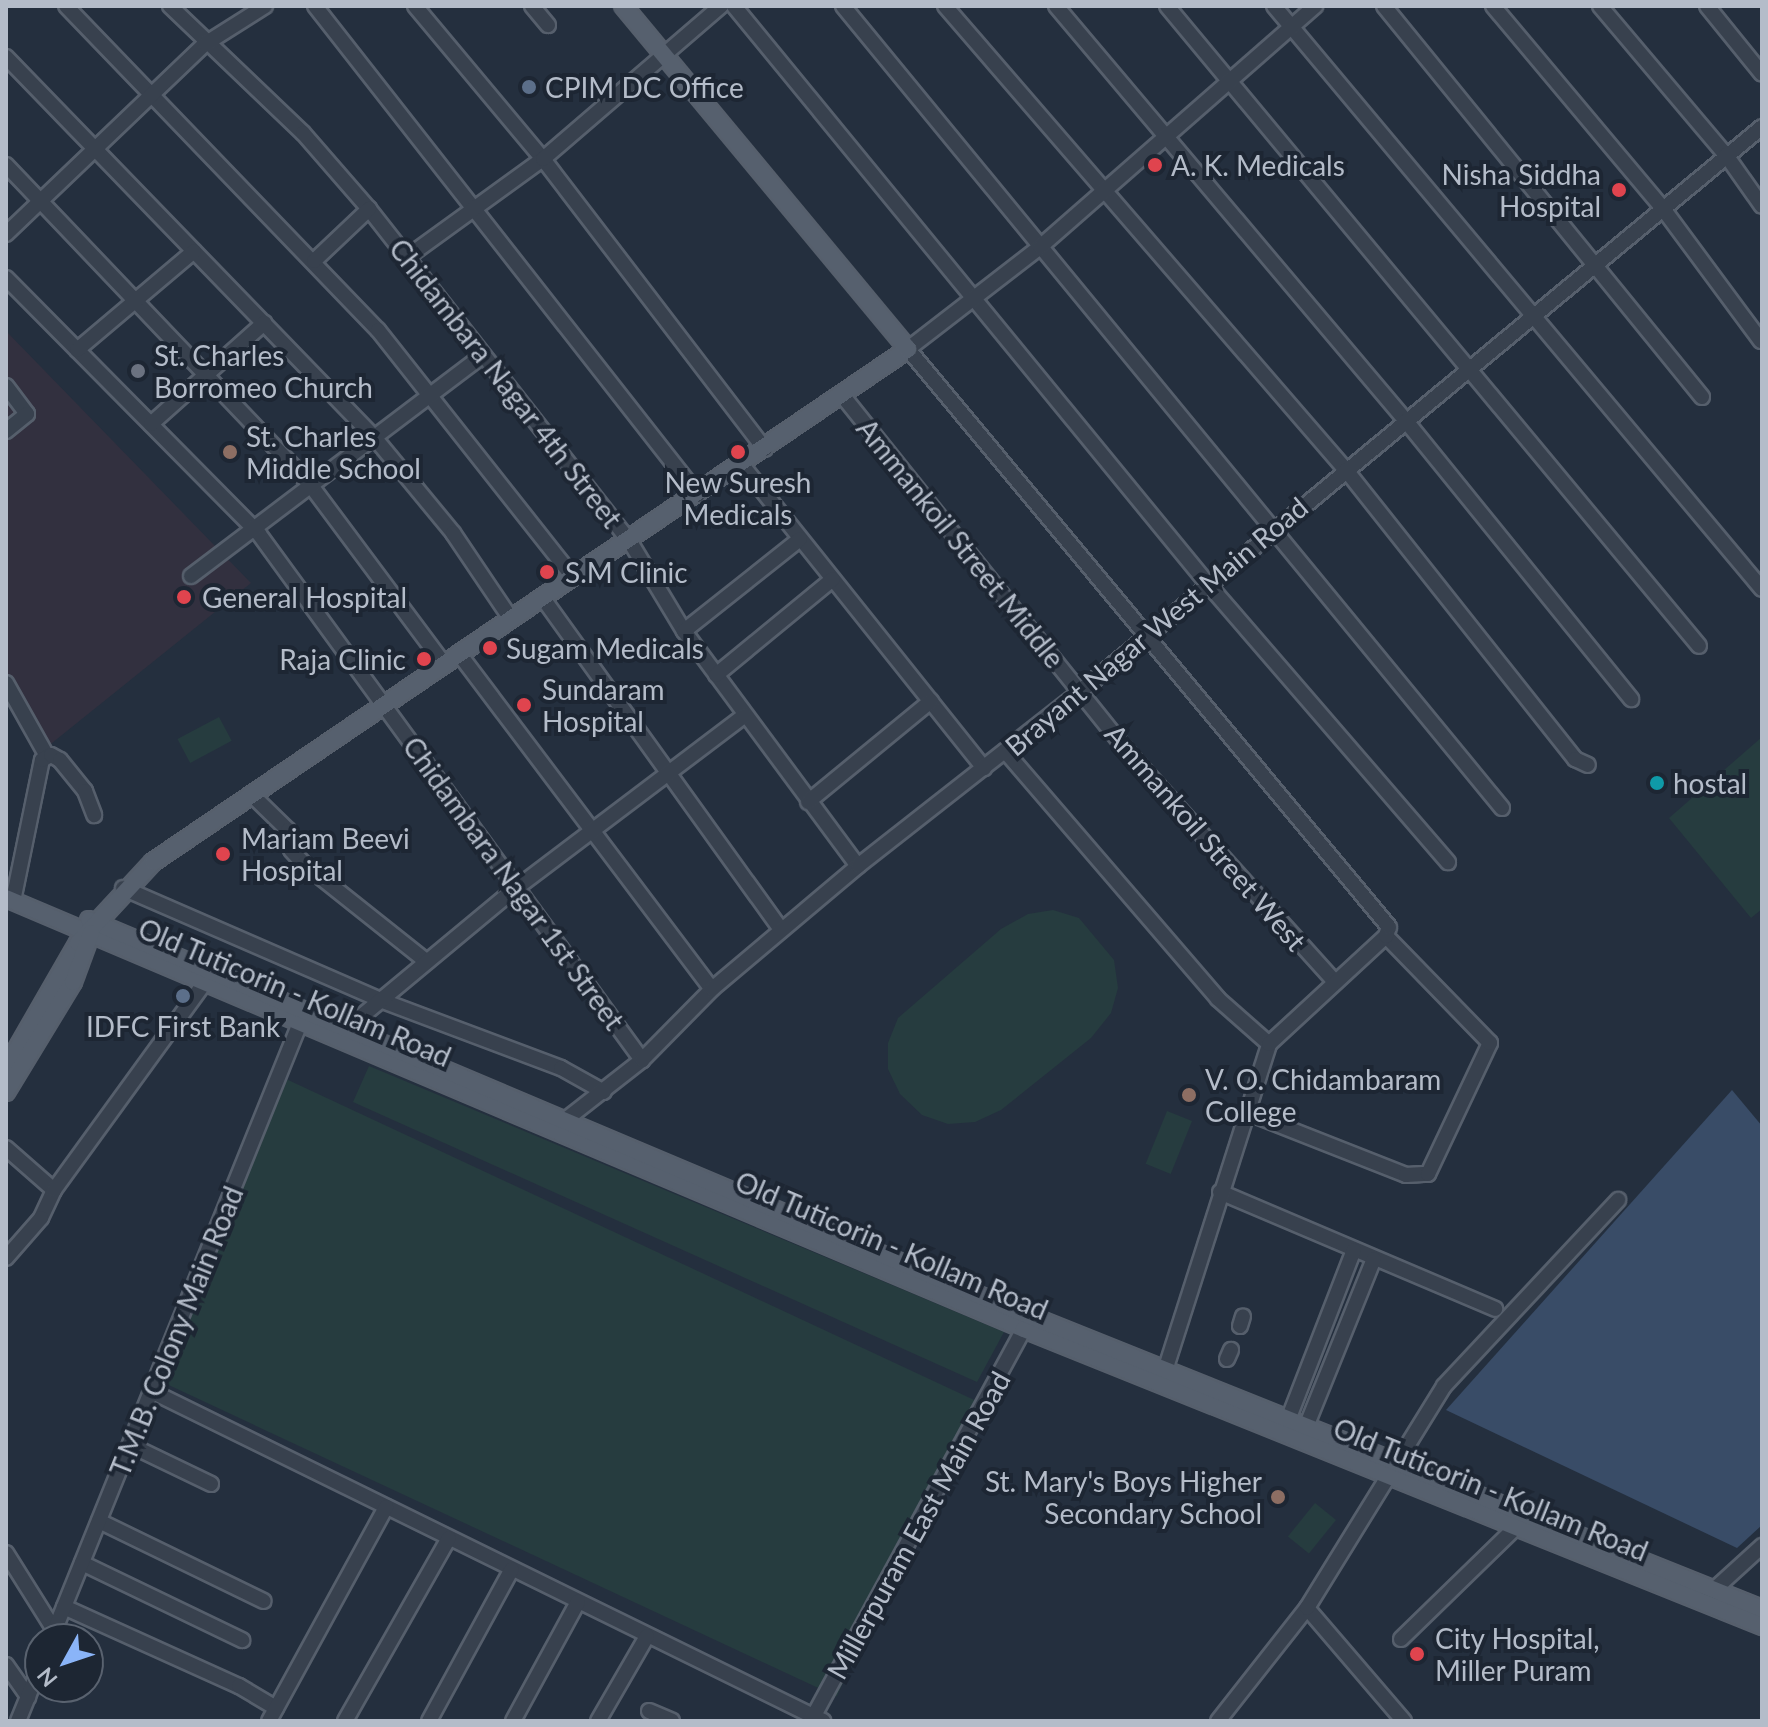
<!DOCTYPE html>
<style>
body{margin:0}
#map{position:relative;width:1768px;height:1727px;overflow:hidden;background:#242f3e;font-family:Lato,sans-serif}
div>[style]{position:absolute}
.medical>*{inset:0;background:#32303f}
.green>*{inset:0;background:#263c3f;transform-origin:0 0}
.water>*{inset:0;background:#394c67}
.roads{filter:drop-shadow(2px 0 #565f6c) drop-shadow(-2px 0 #565f6c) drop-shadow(0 2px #565f6c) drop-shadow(0 -2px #565f6c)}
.minor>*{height:14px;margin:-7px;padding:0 7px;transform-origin:7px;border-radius:7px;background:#38414e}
.major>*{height:16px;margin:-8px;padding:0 8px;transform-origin:8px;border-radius:8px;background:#56606e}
.dots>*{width:22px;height:22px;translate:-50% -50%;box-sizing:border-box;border:4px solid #1d2633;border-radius:50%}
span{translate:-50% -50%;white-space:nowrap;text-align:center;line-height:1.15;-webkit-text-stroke:8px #1d2633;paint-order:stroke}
.poi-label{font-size:28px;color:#b4bcc9}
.left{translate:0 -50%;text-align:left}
.right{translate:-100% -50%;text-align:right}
.street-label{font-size:28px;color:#b4bcc9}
.frame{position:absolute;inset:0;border:8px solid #b4bcc9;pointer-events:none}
.north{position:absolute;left:24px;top:1623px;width:80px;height:80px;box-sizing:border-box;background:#1d2633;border:2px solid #59626f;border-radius:50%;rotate:230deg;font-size:22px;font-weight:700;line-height:32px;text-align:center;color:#b4bcc9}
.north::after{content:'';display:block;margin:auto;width:28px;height:36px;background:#8ab4f8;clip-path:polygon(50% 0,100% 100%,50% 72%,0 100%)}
</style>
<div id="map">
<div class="medical">
<i style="clip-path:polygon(6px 331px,251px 583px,47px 747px,6px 694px)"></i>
</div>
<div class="green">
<i style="left:219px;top:717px;width:27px;height:47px;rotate:62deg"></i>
<i style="clip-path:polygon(1762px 737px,1762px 909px,1751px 918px,1669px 818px)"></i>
<i style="clip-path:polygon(1053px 910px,1079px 918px,1114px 960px,1118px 988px,1111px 1013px,1091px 1038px,1001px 1110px,975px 1122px,948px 1124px,922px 1115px,900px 1094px,888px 1069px,888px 1043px,898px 1018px,1001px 929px,1028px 914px)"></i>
<i style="clip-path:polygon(369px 1066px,1004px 1332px,977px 1382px,353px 1102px)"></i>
<i style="left:286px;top:1079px;width:760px;height:327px;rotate:25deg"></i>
<i style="left:1167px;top:1111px;width:27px;height:57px;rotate:22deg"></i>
<i style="left:1315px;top:1503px;width:27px;height:43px;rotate:39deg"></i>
</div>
<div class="water">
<i style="clip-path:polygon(1732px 1090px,1762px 1126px,1762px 1525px,1737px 1548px,1446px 1410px)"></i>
</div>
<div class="roads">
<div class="minor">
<i style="left:66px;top:6px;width:450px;rotate:46.1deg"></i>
<i style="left:378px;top:330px;width:315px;rotate:51.7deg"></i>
<i style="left:170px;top:6px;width:184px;rotate:43.7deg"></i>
<i style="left:303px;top:133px;width:101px;rotate:49deg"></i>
<i style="left:369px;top:209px;width:421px;rotate:51.9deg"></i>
<i style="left:629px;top:540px;width:106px;rotate:58.9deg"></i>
<i style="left:684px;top:631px;width:292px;rotate:53.5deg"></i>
<i style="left:315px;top:6px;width:621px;rotate:51.93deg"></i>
<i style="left:415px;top:6px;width:199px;rotate:50.1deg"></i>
<i style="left:543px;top:159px;width:365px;rotate:52.6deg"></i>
<i style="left:532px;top:6px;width:25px;rotate:50deg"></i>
<i style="left:734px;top:6px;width:746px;rotate:50.66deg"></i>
<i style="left:1207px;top:583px;width:369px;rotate:49.2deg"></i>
<i style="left:843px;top:6px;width:1038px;rotate:50.59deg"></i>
<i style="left:945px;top:6px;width:613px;rotate:49.17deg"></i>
<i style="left:1346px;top:470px;width:369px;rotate:51.6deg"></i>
<i style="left:1575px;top:759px;width:14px;rotate:25deg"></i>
<i style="left:1056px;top:6px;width:543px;rotate:49.86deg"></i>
<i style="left:1406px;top:421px;width:358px;rotate:51deg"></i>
<i style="left:1167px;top:6px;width:832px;rotate:50.26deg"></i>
<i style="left:1274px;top:6px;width:760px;rotate:50.07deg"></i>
<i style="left:1384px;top:6px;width:504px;rotate:50.88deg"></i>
<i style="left:1493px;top:6px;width:266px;rotate:50deg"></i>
<i style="left:1664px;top:210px;width:163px;rotate:53.5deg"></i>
<i style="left:1600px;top:6px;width:195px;rotate:49.8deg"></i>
<i style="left:1726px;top:155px;width:62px;rotate:54.8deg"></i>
<i style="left:1707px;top:6px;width:87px;rotate:51deg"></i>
<i style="left:6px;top:57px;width:529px;rotate:45.92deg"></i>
<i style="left:374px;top:437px;width:124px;rotate:50.5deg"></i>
<i style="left:453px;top:533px;width:104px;rotate:56deg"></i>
<i style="left:6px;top:165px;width:439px;rotate:46.4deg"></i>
<i style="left:309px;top:483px;width:226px;rotate:53.3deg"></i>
<i style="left:6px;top:234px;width:275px;rotate:-43.7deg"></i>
<i style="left:205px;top:44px;width:71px;rotate:-32.3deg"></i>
<i style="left:406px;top:258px;width:169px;rotate:-35.9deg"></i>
<i style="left:543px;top:159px;width:235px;rotate:-40.7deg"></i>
<i style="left:314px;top:261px;width:76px;rotate:-43.4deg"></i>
<i style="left:6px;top:278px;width:360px;rotate:45.3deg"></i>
<i style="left:259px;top:534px;width:651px;rotate:53.94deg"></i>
<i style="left:77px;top:350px;width:153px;rotate:-40.2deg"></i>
<i style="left:6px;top:386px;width:35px;rotate:53deg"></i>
<i style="left:27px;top:414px;width:27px;rotate:141deg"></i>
<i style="left:842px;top:395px;width:457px;rotate:51.3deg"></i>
<i style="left:1128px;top:752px;width:309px;rotate:48deg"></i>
<i style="left:151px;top:424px;width:152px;rotate:-41.8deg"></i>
<i style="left:742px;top:465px;width:388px;rotate:51.4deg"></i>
<i style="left:191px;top:576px;width:365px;rotate:-37.1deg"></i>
<i style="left:542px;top:597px;width:410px;rotate:54.3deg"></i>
<i style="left:684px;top:631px;width:148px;rotate:-38.4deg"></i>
<i style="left:460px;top:655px;width:418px;rotate:53deg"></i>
<i style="left:716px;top:675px;width:151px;rotate:-39.4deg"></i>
<i style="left:6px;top:683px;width:84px;rotate:60.7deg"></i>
<i style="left:1005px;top:751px;width:327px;rotate:49.3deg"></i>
<i style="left:1218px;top:999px;width:68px;rotate:41.4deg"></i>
<i style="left:253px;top:796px;width:49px;rotate:44.2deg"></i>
<i style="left:288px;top:830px;width:20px;rotate:81deg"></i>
<i style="left:291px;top:850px;width:19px;rotate:47deg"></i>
<i style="left:304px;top:864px;width:157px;rotate:38.5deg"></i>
<i style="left:808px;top:802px;width:159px;rotate:-39.4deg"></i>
<i style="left:123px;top:888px;width:280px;rotate:23.5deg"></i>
<i style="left:380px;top:1000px;width:193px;rotate:20.6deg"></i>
<i style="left:561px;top:1068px;width:49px;rotate:29.2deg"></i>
<i style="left:13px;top:901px;width:144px;rotate:-78.4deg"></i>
<i style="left:42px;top:760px;width:10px;rotate:-29deg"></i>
<i style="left:51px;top:755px;width:10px;rotate:29deg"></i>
<i style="left:60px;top:760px;width:40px;rotate:51deg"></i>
<i style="left:85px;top:791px;width:26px;rotate:69deg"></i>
<i style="left:339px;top:1035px;width:229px;rotate:-39.7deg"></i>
<i style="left:515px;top:889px;width:288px;rotate:-37.1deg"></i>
<i style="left:1246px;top:1112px;width:172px;rotate:21.5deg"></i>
<i style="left:1406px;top:1175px;width:22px;rotate:-3deg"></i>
<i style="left:1428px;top:1174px;width:145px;rotate:-64.7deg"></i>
<i style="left:1490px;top:1043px;width:149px;rotate:-134.2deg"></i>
<i style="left:559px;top:1125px;width:105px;rotate:-38.1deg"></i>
<i style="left:642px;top:1060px;width:100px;rotate:-45.4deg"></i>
<i style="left:712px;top:989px;width:191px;rotate:-40.1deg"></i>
<i style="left:858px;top:866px;width:283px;rotate:-38.1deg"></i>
<i style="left:1081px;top:691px;width:884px;rotate:-39.63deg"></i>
<i style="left:6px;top:1148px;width:64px;rotate:41.2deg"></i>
<i style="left:54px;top:1190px;width:31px;rotate:115deg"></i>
<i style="left:41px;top:1218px;width:53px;rotate:131.2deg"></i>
<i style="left:54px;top:1190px;width:257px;rotate:-54deg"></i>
<i style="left:1220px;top:1192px;width:299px;rotate:23deg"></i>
<i style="left:1240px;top:1326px;width:10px;rotate:-73deg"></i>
<i style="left:1227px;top:1359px;width:10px;rotate:-66deg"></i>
<i style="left:1162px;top:1380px;width:353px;rotate:-72.3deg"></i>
<i style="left:1269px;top:1044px;width:159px;rotate:-42.7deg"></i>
<i style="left:1386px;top:936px;width:9px;rotate:-72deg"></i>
<i style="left:1389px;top:927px;width:752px;rotate:-129.77deg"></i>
<i style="left:908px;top:349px;width:167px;rotate:-37.7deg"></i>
<i style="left:1040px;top:247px;width:366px;rotate:-41.2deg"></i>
<i style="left:151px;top:1391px;width:749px;rotate:26.15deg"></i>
<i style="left:1288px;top:1420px;width:182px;rotate:-68.8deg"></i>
<i style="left:1306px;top:1427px;width:181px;rotate:-68deg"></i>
<i style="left:130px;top:1445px;width:90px;rotate:25.7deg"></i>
<i style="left:99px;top:1521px;width:183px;rotate:25.9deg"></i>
<i style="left:6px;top:1553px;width:92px;rotate:57.9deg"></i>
<i style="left:82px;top:1563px;width:178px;rotate:25.7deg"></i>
<i style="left:1706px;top:1597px;width:76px;rotate:-42.3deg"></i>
<i style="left:64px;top:1607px;width:192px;rotate:24.3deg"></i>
<i style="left:239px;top:1686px;width:43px;rotate:30.7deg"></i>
<i style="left:1307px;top:1608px;width:149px;rotate:49.4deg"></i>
<i style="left:51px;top:1639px;width:664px;rotate:-67.99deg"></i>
<i style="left:1401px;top:1639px;width:161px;rotate:-44.2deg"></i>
<i style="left:6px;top:1665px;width:39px;rotate:55deg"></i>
<i style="left:649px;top:1711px;width:25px;rotate:23deg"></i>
<i style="left:18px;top:1721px;width:58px;rotate:-67.8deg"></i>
<i style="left:269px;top:1721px;width:244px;rotate:-61.3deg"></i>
<i style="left:345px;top:1721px;width:210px;rotate:-60.4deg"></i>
<i style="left:429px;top:1721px;width:173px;rotate:-61.4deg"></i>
<i style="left:513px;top:1721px;width:136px;rotate:-61.4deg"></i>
<i style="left:598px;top:1721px;width:98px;rotate:-60deg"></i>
<i style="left:811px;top:1721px;width:446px;rotate:-61.5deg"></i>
<i style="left:1218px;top:1721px;width:144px;rotate:-51.8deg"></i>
<i style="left:1307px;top:1608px;width:261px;rotate:-58.3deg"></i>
<i style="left:1444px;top:1386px;width:255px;rotate:-46.9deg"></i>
</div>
<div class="major">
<i style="left:6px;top:898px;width:1105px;rotate:22.95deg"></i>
<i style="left:1024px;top:1329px;width:796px;rotate:21.92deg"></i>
<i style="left:89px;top:920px;width:954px;rotate:22.88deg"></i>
<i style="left:968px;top:1291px;width:855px;rotate:21.83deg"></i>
<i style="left:6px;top:1068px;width:144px;rotate:-60.1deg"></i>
<i style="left:78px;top:943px;width:110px;rotate:-47.2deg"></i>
<i style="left:153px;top:862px;width:913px;rotate:-34.19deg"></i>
<i style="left:908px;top:349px;width:446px;rotate:-129.7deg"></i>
<i style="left:6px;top:1092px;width:129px;rotate:-58.7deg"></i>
<i style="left:73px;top:982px;width:52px;rotate:-69.8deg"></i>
</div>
</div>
<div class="dots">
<i style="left:529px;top:87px;background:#5c6f8a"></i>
<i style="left:1155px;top:165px;background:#e0444e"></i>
<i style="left:1619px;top:190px;background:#e0444e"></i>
<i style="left:138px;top:371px;background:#6b7280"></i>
<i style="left:230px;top:452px;background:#8d6e63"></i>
<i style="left:738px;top:452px;background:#e0444e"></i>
<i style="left:547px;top:572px;background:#e0444e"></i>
<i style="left:184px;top:597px;background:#e0444e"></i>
<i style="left:490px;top:648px;background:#e0444e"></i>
<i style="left:424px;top:659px;background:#e0444e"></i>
<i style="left:524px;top:705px;background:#e0444e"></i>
<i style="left:1657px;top:783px;background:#0f9aa8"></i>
<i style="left:223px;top:854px;background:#e0444e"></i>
<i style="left:183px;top:996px;background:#5c6f8a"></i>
<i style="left:1189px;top:1095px;background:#8d6e63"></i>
<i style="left:1278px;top:1497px;background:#8d6e63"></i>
<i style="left:1417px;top:1654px;background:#e0444e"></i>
</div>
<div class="poi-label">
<span class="left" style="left:545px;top:87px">CPIM DC Office</span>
<span class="left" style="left:1171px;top:165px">A. K. Medicals</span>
<span class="right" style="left:1601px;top:190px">Nisha Siddha<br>Hospital</span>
<span class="left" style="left:154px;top:371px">St. Charles<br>Borromeo Church</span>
<span class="left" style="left:246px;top:452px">St. Charles<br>Middle School</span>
<span style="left:738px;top:498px">New Suresh<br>Medicals</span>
<span class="left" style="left:565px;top:572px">S.M Clinic</span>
<span class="left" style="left:202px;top:597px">General Hospital</span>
<span class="left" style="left:506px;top:648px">Sugam Medicals</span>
<span class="right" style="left:406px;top:659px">Raja Clinic</span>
<span class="left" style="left:542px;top:705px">Sundaram<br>Hospital</span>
<span class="left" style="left:1673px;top:783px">hostal</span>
<span class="left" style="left:241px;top:854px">Mariam Beevi<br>Hospital</span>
<span style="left:183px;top:1026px">IDFC First Bank</span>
<span class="left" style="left:1205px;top:1095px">V. O. Chidambaram<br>College</span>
<span class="right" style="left:1262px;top:1497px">St. Mary's Boys Higher<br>Secondary School</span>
<span class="left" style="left:1435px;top:1654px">City Hospital,<br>Miller Puram</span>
</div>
<div class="street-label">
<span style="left:506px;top:383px;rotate:52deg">Chidambara Nagar 4th Street</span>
<span style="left:961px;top:543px;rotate:51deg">Ammankoil Street Middle</span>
<span style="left:1156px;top:626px;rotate:-40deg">Brayant Nagar West Main Road</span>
<span style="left:1206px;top:837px;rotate:49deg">Ammankoil Street West</span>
<span style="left:514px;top:883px;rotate:54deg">Chidambara Nagar 1st Street</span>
<span style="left:295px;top:992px;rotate:23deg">Old Tuticorin - Kollam Road</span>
<span style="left:892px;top:1245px;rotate:23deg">Old Tuticorin - Kollam Road</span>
<span style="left:176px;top:1331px;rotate:-68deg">T.M.B. Colony Main Road</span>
<span style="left:1491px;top:1489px;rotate:22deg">Old Tuticorin - Kollam Road</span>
<span style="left:918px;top:1525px;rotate:-61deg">Millerpuram East Main Road</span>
</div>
<div class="frame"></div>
<div class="north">N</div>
</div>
